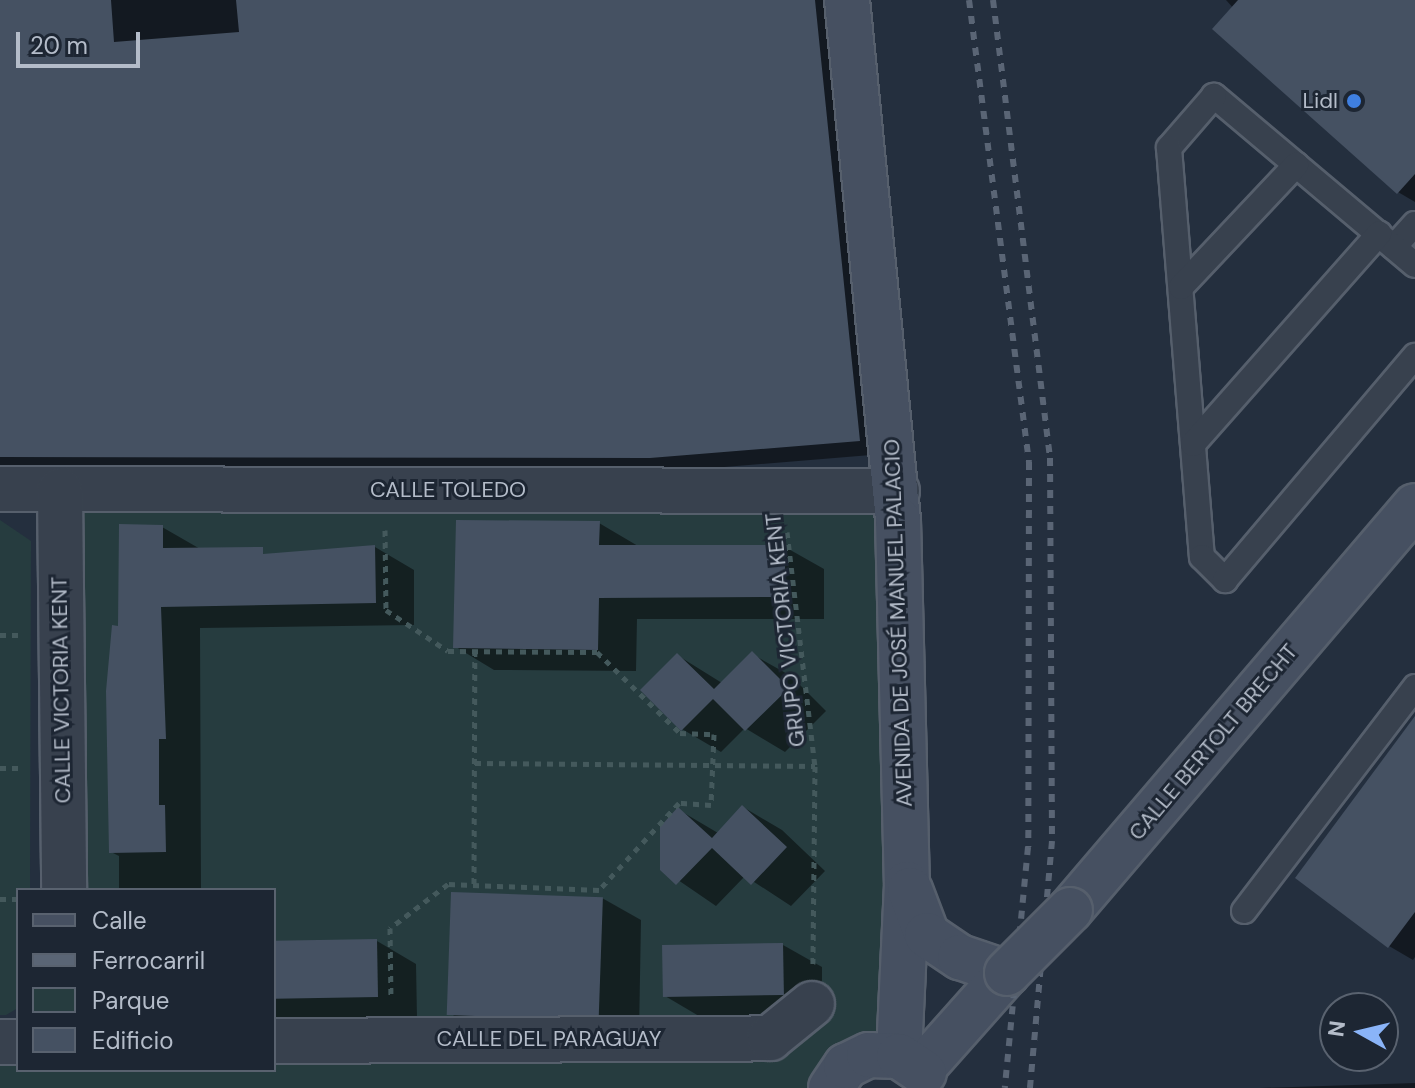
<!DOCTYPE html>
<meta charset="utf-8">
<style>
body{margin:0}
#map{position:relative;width:1415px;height:1088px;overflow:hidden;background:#242f3e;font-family:"DM Sans",sans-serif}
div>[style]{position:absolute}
.green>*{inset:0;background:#263c3f}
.shadow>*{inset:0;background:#0007}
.building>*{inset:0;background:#455162;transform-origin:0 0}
.path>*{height:5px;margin-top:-2.5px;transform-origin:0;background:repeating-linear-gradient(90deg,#44595c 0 6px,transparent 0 12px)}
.roads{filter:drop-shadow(2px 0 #565f6c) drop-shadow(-2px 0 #565f6c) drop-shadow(0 2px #565f6c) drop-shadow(0 -2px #565f6c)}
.lane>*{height:24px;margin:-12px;padding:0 12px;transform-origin:12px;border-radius:12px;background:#38414e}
.street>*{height:44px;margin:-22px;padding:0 22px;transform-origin:22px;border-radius:22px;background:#38414e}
.secondary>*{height:44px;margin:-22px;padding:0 22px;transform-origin:22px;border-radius:22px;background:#465061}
.rail>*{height:6px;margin-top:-3px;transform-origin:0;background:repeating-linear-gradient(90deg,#5a6575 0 8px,transparent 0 16px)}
.bridges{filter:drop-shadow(2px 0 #565f6c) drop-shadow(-2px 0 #565f6c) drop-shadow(0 2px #565f6c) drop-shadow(0 -2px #565f6c)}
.secondary-bridge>*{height:44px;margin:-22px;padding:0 22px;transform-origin:22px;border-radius:22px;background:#465061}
.dots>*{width:22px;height:22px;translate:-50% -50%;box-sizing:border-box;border:4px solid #1d2633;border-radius:50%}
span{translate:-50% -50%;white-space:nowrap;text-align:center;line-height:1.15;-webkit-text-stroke:6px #1d2633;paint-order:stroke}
.poi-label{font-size:22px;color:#b4bcc9}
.right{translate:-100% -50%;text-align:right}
.street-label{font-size:22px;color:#b4bcc9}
.legend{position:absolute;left:16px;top:888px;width:260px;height:184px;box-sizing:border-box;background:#1d2633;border:2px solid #59626f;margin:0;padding:10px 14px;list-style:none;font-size:24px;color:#b4bcc9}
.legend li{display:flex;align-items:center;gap:16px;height:40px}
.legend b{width:40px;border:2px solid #59626f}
.north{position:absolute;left:1319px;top:992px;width:80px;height:80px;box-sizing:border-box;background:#1d2633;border:2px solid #59626f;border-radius:50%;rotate:278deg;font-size:22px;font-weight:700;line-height:32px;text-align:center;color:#b4bcc9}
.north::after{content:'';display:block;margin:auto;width:28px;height:36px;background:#8ab4f8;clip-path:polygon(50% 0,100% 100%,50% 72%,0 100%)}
.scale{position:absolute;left:16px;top:32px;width:124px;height:36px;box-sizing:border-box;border:4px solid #b4bcc9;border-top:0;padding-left:10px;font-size:24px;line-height:28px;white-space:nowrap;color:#b4bcc9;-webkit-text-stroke:6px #1d2633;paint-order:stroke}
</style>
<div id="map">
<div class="green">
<i style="clip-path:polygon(60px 490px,897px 491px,899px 1056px,831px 1088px,0 1088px,0 1042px,18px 1042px,18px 1070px,274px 1070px,274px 890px,64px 890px)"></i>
<i style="clip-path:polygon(0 520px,31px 541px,30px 890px,18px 890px,18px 1008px,6px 1015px,0 1015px)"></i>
</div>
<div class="shadow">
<i style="clip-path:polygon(0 0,837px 0,883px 454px,675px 471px,0 472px)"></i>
<i style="clip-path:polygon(1226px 0,1415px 0,1415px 202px,1398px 192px)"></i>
<i style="clip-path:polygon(599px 523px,638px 546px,785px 547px,824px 569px,824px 619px,637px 619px,636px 671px,494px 670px,456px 647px)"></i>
<i style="clip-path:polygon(162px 527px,202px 550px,272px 555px,375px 547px,414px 570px,414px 625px,200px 628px,201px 890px,119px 890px,119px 856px,111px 852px,120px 628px)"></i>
<i style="clip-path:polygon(752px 654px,791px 676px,826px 711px,785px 752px,745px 728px,721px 752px,682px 729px,677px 655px,722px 683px)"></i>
<i style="clip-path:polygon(1415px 720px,1415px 957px,1413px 960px,1389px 946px)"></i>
<i style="clip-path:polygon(743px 807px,782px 830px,825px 871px,791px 906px,745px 876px,716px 906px,662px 869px,679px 810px,718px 833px)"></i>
<i style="clip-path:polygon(602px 898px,641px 920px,639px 1035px,489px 1036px,451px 1014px)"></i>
<i style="clip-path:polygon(377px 941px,416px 964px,417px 1018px,274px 1018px,274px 943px)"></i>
<i style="clip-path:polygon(783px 945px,822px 967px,822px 1016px,704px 1019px,665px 996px)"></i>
<i style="clip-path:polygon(1415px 1083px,1415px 1088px,1259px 1088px)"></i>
</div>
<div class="building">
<i style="clip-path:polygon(0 0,111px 0,114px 42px,239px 32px,236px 0,815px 0,860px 441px,650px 458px,0 457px)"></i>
<i style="clip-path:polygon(1238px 0,1415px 0,1415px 174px,1397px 194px,1212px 29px)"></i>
<i style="clip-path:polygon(456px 520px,600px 521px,599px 545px,785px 545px,785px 597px,599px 598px,598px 650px,453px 648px)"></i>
<i style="clip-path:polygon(119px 524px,163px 525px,163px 548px,263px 547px,263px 554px,375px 545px,376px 603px,161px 607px,166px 739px,159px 739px,159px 805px,165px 805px,166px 852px,109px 853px,106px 691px,112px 625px,118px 626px)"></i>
<i style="clip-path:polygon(752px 651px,789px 688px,745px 731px,713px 699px,681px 731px,640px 690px,677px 653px,714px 689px)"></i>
<i style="clip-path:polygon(1415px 716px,1415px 912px,1388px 948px,1295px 878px)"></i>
<i style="clip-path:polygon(742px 805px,787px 847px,751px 885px,712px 848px,676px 885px,660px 870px,660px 827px,678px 807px,712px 838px)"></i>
<i style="left:451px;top:892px;width:152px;height:123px;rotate:2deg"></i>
<i style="left:377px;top:939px;width:58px;height:103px;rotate:89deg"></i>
<i style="left:783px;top:943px;width:52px;height:121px;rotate:89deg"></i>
</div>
<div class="path">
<i style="left:385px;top:530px;width:80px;rotate:89.3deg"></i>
<i style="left:386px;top:610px;width:74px;rotate:33.5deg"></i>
<i style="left:448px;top:651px;width:149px;rotate:0.4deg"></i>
<i style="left:597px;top:652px;width:116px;rotate:44.3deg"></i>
<i style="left:680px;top:733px;width:34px;rotate:2deg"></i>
<i style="left:714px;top:734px;width:71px;rotate:92.4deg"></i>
<i style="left:711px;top:805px;width:32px;rotate:-176deg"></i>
<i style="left:679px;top:803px;width:118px;rotate:132.6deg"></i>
<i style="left:599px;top:890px;width:151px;rotate:-177.7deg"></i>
<i style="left:448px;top:884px;width:73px;rotate:142.8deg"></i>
<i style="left:390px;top:928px;width:71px;rotate:89.2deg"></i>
<i style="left:787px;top:532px;width:236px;rotate:83.2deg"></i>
<i style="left:815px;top:766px;width:198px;rotate:90.6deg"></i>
<i style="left:0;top:635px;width:18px"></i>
<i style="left:475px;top:763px;width:340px;rotate:0.5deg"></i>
<i style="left:0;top:768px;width:21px"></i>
<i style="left:474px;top:884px;width:233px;rotate:-89.8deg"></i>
<i style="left:0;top:899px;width:18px"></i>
</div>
<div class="roads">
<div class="lane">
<i style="left:1394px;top:247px;width:31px;rotate:-48deg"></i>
<i style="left:1415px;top:265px;width:263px;rotate:-139.9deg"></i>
<i style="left:1214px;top:96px;width:69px;rotate:130.9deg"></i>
<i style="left:1169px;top:148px;width:410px;rotate:85.4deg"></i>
<i style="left:1202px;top:557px;width:33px;rotate:45deg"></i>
<i style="left:1225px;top:580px;width:294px;rotate:-49.7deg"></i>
<i style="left:1181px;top:287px;width:168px;rotate:-46.7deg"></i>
<i style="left:1193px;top:444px;width:281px;rotate:-48.5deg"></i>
<i style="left:1244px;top:911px;width:282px;rotate:-52.6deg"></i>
</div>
<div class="street">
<i style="left:0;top:489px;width:897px;rotate:0.13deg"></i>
<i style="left:60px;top:490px;width:400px;rotate:89.4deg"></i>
<i style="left:274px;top:1041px;width:496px;rotate:-0.3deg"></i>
<i style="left:770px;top:1038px;width:54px;rotate:-39deg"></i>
<i style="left:0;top:1042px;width:18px"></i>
</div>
<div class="secondary">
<i style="left:847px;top:0;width:522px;rotate:84.4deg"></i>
<i style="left:898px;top:520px;width:364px;rotate:88.6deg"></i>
<i style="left:907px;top:884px;width:172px;rotate:92.7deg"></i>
<i style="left:910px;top:890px;width:48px;rotate:69.3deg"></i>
<i style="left:927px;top:935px;width:40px;rotate:34deg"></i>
<i style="left:960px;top:957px;width:50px;rotate:18.8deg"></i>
<i style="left:1007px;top:973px;width:130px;rotate:131.6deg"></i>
<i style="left:1070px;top:910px;width:531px;rotate:-49.5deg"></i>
<i style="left:831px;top:1088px;width:27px;rotate:-56deg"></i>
<i style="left:846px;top:1066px;width:25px;rotate:-26deg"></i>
<i style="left:869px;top:1055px;width:30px;rotate:2deg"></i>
<i style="left:899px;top:1056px;width:30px;rotate:34deg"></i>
</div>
</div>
<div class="rail">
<i style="left:969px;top:0;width:466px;rotate:82.6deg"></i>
<i style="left:1029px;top:462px;width:385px;rotate:90.1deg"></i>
<i style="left:1028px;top:847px;width:242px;rotate:95.5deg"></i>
<i style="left:993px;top:0;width:462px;rotate:82.9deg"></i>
<i style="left:1050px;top:458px;width:383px;rotate:89.7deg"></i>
<i style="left:1052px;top:841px;width:248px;rotate:95.1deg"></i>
</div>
<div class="bridges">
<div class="secondary-bridge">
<i style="left:1007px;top:973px;width:89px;rotate:-45deg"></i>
</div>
</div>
<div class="dots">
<i style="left:1354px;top:101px;background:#3f7fe0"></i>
</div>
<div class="poi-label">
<span class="right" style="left:1338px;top:101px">Lidl</span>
</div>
<div class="street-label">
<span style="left:448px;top:490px">CALLE TOLEDO</span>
<span style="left:898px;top:623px;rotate:-92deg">AVENIDA DE JOSÉ MANUEL PALACIO</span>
<span style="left:785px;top:630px;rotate:-96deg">GRUPO VICTORIA KENT</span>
<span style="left:61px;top:690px;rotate:-91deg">CALLE VICTORIA KENT</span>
<span style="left:1213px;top:742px;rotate:-50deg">CALLE BERTOLT BRECHT</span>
<span style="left:549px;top:1039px">CALLE DEL PARAGUAY</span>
</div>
<ul class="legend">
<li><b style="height:10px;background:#465061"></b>Calle</li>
<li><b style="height:10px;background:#5a6575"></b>Ferrocarril</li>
<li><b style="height:22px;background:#263c3f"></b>Parque</li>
<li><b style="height:22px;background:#455162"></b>Edificio</li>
</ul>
<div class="north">N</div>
<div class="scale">20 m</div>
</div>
